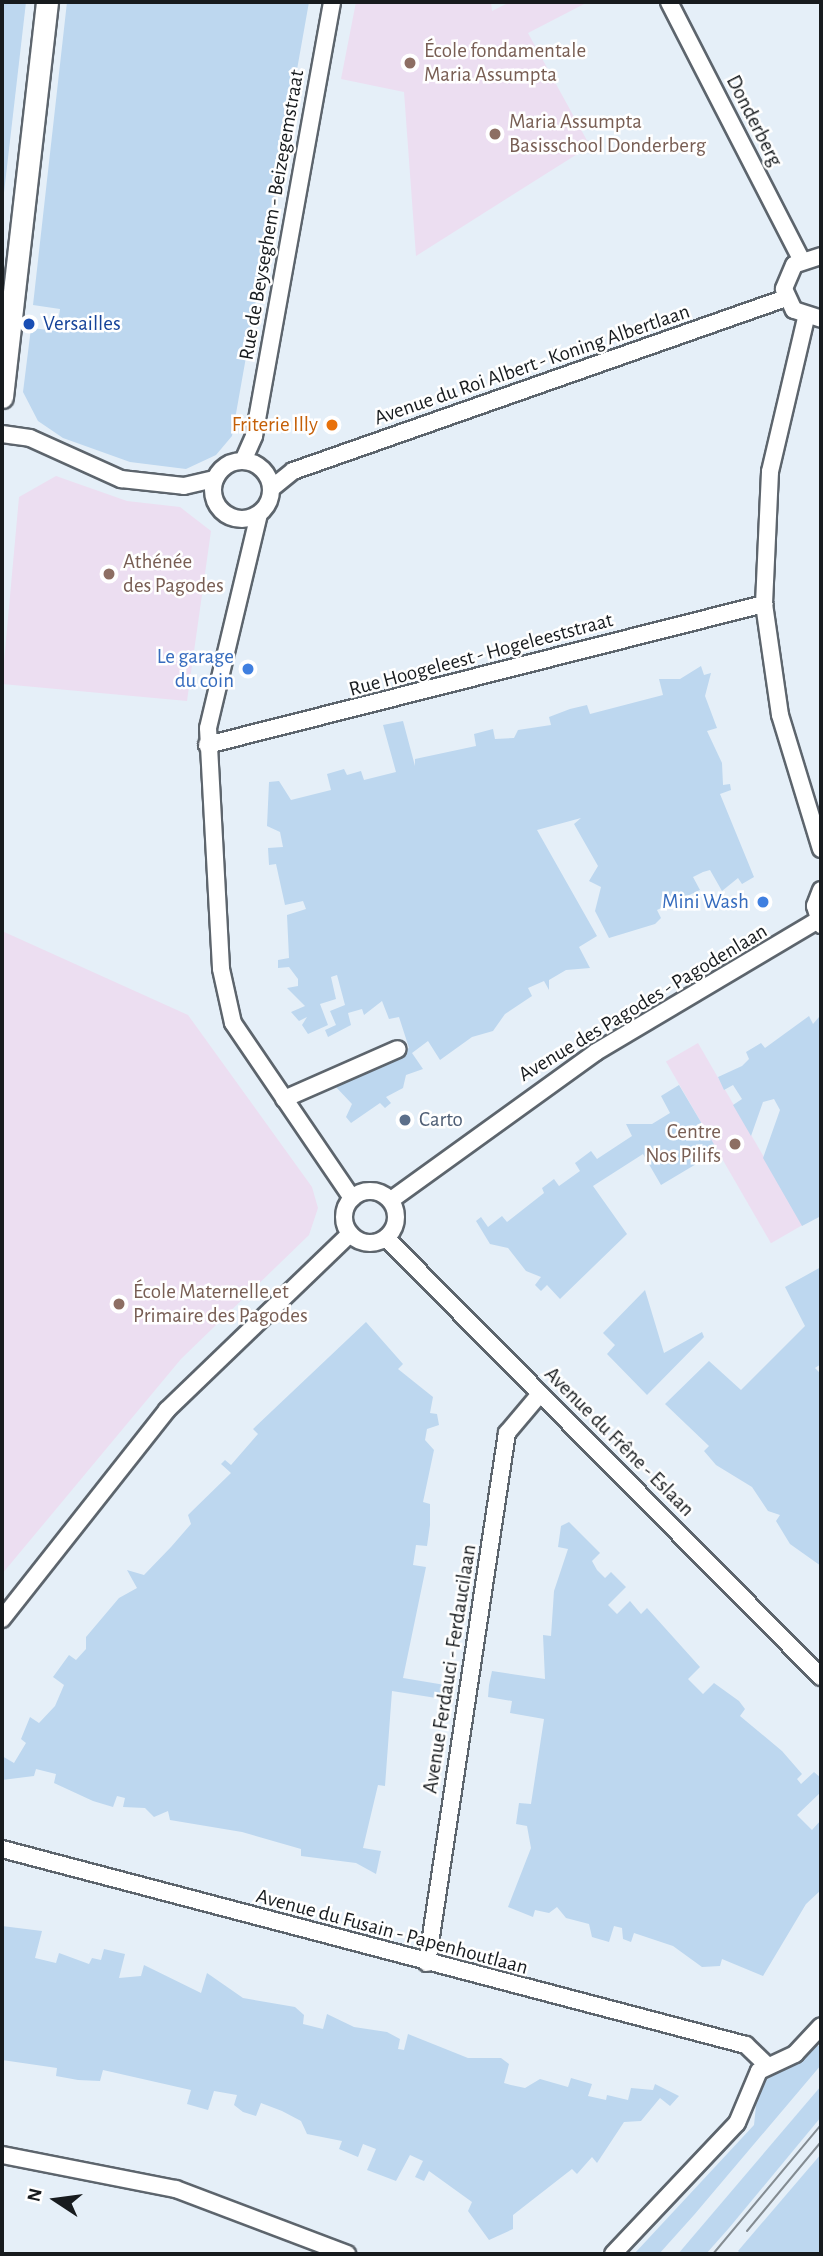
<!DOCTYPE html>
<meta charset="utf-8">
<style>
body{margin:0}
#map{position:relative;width:823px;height:2256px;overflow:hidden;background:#e5eff8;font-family:"Alegreya Sans",sans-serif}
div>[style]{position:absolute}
.education>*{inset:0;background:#ecdef1;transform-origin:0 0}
.green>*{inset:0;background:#bdd7ef}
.roads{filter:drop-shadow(2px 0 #5d656d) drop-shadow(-2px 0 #5d656d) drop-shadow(0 2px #5d656d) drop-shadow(0 -2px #5d656d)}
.minor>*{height:16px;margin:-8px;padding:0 8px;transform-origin:8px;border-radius:8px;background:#fff}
.minor>.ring{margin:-8px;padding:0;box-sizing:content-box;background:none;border:16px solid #fff;border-radius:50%}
.tertiary>*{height:21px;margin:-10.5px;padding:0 10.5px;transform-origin:10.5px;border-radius:10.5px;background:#fff}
.tram>*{height:2px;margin:-1px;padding:0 1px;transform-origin:1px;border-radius:1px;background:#848c92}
.dots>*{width:19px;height:19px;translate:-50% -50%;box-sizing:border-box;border:4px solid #fff;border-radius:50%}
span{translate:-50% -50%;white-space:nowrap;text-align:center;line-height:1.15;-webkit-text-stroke:5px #fff;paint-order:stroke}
.education-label{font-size:21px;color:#785e54}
.left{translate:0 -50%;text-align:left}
.right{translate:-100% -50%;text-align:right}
.street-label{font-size:21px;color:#171b1e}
.transit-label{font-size:21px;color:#164399}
.food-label{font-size:21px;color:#c56008}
.shop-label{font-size:21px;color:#366cbe}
.service-label{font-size:21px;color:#4e5e75}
.frame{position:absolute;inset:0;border:4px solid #171b1e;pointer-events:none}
.north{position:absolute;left:21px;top:2165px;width:70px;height:70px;-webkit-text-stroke:5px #fff;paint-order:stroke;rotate:283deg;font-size:19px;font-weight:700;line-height:28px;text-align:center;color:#171b1e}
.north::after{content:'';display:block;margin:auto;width:24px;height:32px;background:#171b1e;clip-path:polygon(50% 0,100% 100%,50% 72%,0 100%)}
</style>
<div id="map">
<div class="education">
<i style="clip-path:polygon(356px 2px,491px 2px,492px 11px,510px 2px,588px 2px,528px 33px,590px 146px,416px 256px,404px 92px,341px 79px)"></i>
<i style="clip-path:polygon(56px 476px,127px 501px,180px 507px,211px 531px,187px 701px,2px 684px,19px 497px)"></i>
<i style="clip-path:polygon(2px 931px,188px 1015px,312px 1187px,318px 1208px,309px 1235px,181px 1359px,2px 1574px)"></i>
<i style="left:698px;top:1043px;width:210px;height:37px;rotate:60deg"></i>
</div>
<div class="green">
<i style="clip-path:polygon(2px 2px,26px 2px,2px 210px)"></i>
<i style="clip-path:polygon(67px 2px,309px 2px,232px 436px,216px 455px,186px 469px,130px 462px,63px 438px,38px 421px,23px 392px,31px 328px,57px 331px,60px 309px,33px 305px)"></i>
<i style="clip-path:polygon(701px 666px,704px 675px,711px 673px,705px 696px,717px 728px,707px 731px,722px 763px,723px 785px,730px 784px,731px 790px,720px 794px,754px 877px,742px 884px,738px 878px,722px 891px,710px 870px,703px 872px,693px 877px,700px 890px,657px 910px,661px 918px,655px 924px,609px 938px,595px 911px,601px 887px,589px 881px,598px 866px,574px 824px,581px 818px,537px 830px,597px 936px,579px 947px,590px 968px,566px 970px,549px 980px,549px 990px,544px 981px,528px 988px,532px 996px,505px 1014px,493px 1031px,472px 1037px,440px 1060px,428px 1041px,412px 1053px,423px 1069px,406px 1075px,403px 1088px,386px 1097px,391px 1103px,385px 1108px,380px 1103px,351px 1123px,346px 1117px,352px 1104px,335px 1086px,338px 1080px,409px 1048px,399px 1017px,389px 1019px,382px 1001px,364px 1015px,362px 1009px,348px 1013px,351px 1025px,328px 1037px,325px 1030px,336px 1025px,330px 1011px,345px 1005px,337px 975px,331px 977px,336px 999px,320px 1004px,328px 1025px,308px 1034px,302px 1025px,307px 1017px,299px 1021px,291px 1012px,305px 1006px,287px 988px,298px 986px,298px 979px,289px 967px,278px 968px,278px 960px,289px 958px,287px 915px,306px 909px,303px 901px,285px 905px,276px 864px,269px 865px,268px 848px,283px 847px,280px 832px,267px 826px,269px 782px,279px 781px,291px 800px,331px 790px,327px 774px,344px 769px,347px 775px,361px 771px,364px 780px,396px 772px,383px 725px,403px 721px,415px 766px,415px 759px,476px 746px,474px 734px,493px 729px,495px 739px,514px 738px,518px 730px,551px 725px,549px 717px,570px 709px,587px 705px,590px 714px,663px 695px,659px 679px,680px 679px)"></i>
<i style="clip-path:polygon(809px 1016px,813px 1024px,819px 1017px,821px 1022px,821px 1216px,802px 1226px,763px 1158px,780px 1110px,774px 1099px,763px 1102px,751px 1136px,733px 1105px,742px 1099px,733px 1085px,724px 1090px,718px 1077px,742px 1066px,749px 1059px,746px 1052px,761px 1043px,765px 1048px)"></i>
<i style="clip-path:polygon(679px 1085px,718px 1151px,661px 1185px,643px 1154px,593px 1186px,627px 1234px,560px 1299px,547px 1285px,541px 1291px,535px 1285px,541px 1277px,526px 1271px,508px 1248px,490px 1244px,476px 1221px,481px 1217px,488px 1227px,502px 1216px,507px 1222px,544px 1193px,542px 1188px,554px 1179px,559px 1186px,580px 1171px,575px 1163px,591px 1151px,597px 1159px,632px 1136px,626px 1124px,652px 1124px,670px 1113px,661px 1096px)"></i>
<i style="clip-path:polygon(821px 1267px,821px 1364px,815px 1368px,821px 1374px,821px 1566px,790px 1544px,776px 1521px,780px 1515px,768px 1511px,752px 1487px,716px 1465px,704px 1451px,709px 1446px,665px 1404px,709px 1361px,741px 1390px,805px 1326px,785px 1287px)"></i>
<i style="clip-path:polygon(645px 1290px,664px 1353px,702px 1332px,704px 1337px,647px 1395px,607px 1354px,615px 1345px,603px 1333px)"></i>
<i style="clip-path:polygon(366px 1322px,403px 1364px,398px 1369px,433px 1397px,430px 1413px,437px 1414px,439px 1425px,427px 1429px,425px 1440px,434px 1450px,423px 1502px,430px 1504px,430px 1525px,427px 1546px,416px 1545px,413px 1565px,426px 1567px,403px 1678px,451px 1686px,449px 1700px,392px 1691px,385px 1786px,378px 1785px,363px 1848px,381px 1851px,376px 1874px,356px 1863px,301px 1856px,301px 1849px,242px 1832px,170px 1820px,168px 1811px,154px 1817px,145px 1808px,123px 1807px,125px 1798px,117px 1796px,113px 1807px,93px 1801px,54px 1783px,56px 1774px,36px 1769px,34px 1776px,2px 1780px,2px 1756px,14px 1763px,26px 1743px,21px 1739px,30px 1717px,39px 1723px,55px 1706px,64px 1685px,53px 1677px,69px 1655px,76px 1660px,86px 1649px,86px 1637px,119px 1598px,137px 1588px,127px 1570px,144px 1575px,171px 1547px,191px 1524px,188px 1515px,231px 1473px,221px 1464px,225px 1460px,231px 1465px,258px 1434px,253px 1429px)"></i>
<i style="clip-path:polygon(569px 1522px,600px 1553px,592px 1561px,597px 1570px,605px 1578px,611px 1572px,626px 1587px,608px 1605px,617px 1614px,630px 1601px,641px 1614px,647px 1608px,700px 1667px,688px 1679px,703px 1694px,714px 1683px,739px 1701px,745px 1709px,740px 1716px,782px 1751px,802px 1774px,797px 1779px,801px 1784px,814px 1772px,821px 1778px,821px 1792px,797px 1815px,812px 1830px,821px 1820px,821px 1890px,806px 1904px,763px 1976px,722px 1959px,720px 1966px,702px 1967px,673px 1946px,634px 1933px,631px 1942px,623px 1939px,622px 1928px,614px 1926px,609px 1942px,592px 1937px,589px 1924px,566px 1918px,557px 1907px,549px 1913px,535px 1910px,533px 1917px,508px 1907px,531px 1848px,527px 1826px,516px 1824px,519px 1803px,531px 1804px,544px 1719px,510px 1713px,512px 1701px,488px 1697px,489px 1685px,492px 1671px,545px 1679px,543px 1635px,551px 1636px,554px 1591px,568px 1549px,558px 1547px,561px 1526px)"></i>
<i style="clip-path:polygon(2px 1926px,42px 1931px,35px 1958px,56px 1963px,59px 1953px,89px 1964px,92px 1958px,101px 1960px,104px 1949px,125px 1954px,119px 1978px,141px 1976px,144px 1965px,201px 1993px,207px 1973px,243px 1998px,295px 2007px,304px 2015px,303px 2024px,323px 2029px,327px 2014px,354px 2027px,387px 2032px,400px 2039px,398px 2049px,404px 2050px,408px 2034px,468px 2058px,501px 2058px,509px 2064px,504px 2083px,511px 2085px,525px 2088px,540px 2079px,568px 2087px,571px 2078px,592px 2084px,588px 2096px,606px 2100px,607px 2095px,628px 2100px,631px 2088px,653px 2090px,655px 2084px,679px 2096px,670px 2106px,660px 2098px,641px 2121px,624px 2122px,597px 2163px,592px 2157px,577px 2174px,572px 2169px,513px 2215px,513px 2229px,489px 2240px,468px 2211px,472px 2202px,429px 2171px,424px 2181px,415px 2177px,423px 2161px,410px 2155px,396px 2181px,367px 2170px,376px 2149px,363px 2144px,358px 2157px,339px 2149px,342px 2141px,307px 2134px,301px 2121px,282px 2111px,261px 2103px,256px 2116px,243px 2112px,234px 2105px,237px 2095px,214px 2091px,208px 2110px,187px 2104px,191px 2090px,103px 2070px,100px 2081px,78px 2080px,56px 2076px,57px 2068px,2px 2060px)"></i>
<i style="clip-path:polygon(812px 2045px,821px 2046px,821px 2065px,694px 2215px,659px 2254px,634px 2254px,754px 2125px,758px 2086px)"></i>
<i style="clip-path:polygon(821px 2086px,821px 2117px,729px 2228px,706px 2254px,678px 2254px)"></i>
<i style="clip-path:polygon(821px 2154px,821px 2254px,741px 2254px,738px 2251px)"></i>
</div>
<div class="roads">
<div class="minor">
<i style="left:669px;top:2px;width:289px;rotate:62.8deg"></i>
<i style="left:821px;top:256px;width:28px;rotate:162deg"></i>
<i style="left:794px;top:265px;width:26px;rotate:113deg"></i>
<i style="left:784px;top:289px;width:23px;rotate:65deg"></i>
<i style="left:794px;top:310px;width:28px;rotate:18deg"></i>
<i style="left:806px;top:318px;width:158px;rotate:103.2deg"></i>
<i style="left:770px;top:472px;width:132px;rotate:92.6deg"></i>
<i style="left:764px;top:604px;width:112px;rotate:81.8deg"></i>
<i style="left:780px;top:715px;width:140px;rotate:73deg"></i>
<i style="left:2px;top:434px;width:28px;rotate:8deg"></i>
<i style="left:30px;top:438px;width:100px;rotate:24.3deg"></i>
<i style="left:121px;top:479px;width:63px;rotate:6.3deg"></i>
<i style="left:184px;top:486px;width:32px;rotate:-13deg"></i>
<i class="ring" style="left:213px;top:461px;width:42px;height:42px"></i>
<i style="left:243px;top:461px;width:27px;rotate:-66deg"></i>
<i style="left:254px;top:436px;width:441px;rotate:-79.8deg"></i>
<i style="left:272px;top:488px;width:27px;rotate:-39deg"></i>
<i style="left:293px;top:471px;width:522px;rotate:-19.34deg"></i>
<i style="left:259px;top:514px;width:220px;rotate:103.4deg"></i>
<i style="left:208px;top:728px;width:241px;rotate:86.9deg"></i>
<i style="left:221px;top:969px;width:55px;rotate:77.5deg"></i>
<i style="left:233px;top:1023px;width:212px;rotate:55.8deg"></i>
<i style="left:207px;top:745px;width:575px;rotate:-14.21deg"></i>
<i style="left:821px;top:890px;width:17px;rotate:111deg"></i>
<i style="left:815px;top:906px;width:20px;rotate:72deg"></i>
<i style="left:284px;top:1099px;width:124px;rotate:-23.7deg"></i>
<i class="ring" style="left:344px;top:1191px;width:36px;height:36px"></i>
<i style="left:391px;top:1200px;width:253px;rotate:-35.8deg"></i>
<i style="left:596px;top:1052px;width:258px;rotate:-30.7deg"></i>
<i style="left:386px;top:1238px;width:618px;rotate:45.26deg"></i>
<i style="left:2px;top:1619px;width:266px;rotate:-51.7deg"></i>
<i style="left:167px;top:1410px;width:254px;rotate:-43.9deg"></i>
<i style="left:2px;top:1849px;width:769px;rotate:14.76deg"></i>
<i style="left:746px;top:2045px;width:28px;rotate:44deg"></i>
<i style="left:427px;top:1963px;width:536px;rotate:-81.42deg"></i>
<i style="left:507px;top:1433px;width:51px;rotate:-49.8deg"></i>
<i style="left:2px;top:2155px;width:177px;rotate:11.1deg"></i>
<i style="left:176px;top:2189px;width:183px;rotate:20.8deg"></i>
<i style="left:613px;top:2254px;width:180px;rotate:-46.6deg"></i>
<i style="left:737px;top:2123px;width:56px;rotate:-67.1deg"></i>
<i style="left:759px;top:2071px;width:40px;rotate:-25deg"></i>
<i style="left:795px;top:2054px;width:38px;rotate:-47deg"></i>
</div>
<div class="tertiary">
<i style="left:2px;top:397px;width:398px;rotate:-83.5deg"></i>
</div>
</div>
<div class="tram">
<i style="left:747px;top:2231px;width:116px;rotate:-50.3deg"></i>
<i style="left:713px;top:2254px;width:168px;rotate:-50.1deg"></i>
</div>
<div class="dots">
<i style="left:410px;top:63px;background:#8d6e63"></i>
<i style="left:495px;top:134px;background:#8d6e63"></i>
<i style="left:29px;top:324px;background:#1a4fb4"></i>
<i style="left:332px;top:425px;background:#e8710a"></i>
<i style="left:109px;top:574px;background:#8d6e63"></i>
<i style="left:248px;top:669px;background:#3f7fe0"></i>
<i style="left:763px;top:902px;background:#3f7fe0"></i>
<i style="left:405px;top:1120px;background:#5c6f8a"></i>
<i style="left:735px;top:1144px;background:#8d6e63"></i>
<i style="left:119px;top:1304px;background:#8d6e63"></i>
</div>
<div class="education-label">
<span class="left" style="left:424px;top:63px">École fondamentale<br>Maria Assumpta</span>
<span class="left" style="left:509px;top:134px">Maria Assumpta<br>Basisschool Donderberg</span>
<span class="left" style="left:123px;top:574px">Athénée<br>des Pagodes</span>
<span class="right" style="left:721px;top:1144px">Centre<br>Nos Pilifs</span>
<span class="left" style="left:133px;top:1304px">École Maternelle et<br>Primaire des Pagodes</span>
</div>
<div class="street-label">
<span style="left:754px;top:121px;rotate:63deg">Donderberg</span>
<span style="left:272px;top:215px;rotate:-80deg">Rue de Beyseghem - Beizegemstraat</span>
<span style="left:532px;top:365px;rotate:-19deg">Avenue du Roi Albert - Koning Albertlaan</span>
<span style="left:481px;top:655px;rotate:-15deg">Rue Hoogeleest - Hogeleeststraat</span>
<span style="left:643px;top:1003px;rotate:-31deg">Avenue des Pagodes - Pagodenlaan</span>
<span style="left:619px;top:1442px;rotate:45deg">Avenue du Frêne - Eslaan</span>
<span style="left:450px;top:1669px;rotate:-81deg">Avenue Ferdauci - Ferdaucilaan</span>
<span style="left:392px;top:1932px;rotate:15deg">Avenue du Fusain - Papenhoutlaan</span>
</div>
<div class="transit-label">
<span class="left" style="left:43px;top:324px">Versailles</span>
</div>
<div class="food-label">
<span class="right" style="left:318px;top:425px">Friterie Illy</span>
</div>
<div class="shop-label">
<span class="right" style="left:234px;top:669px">Le garage<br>du coin</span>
<span class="right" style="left:749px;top:902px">Mini Wash</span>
</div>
<div class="service-label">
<span class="left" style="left:419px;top:1120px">Carto</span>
</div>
<div class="frame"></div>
<div class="north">N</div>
</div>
